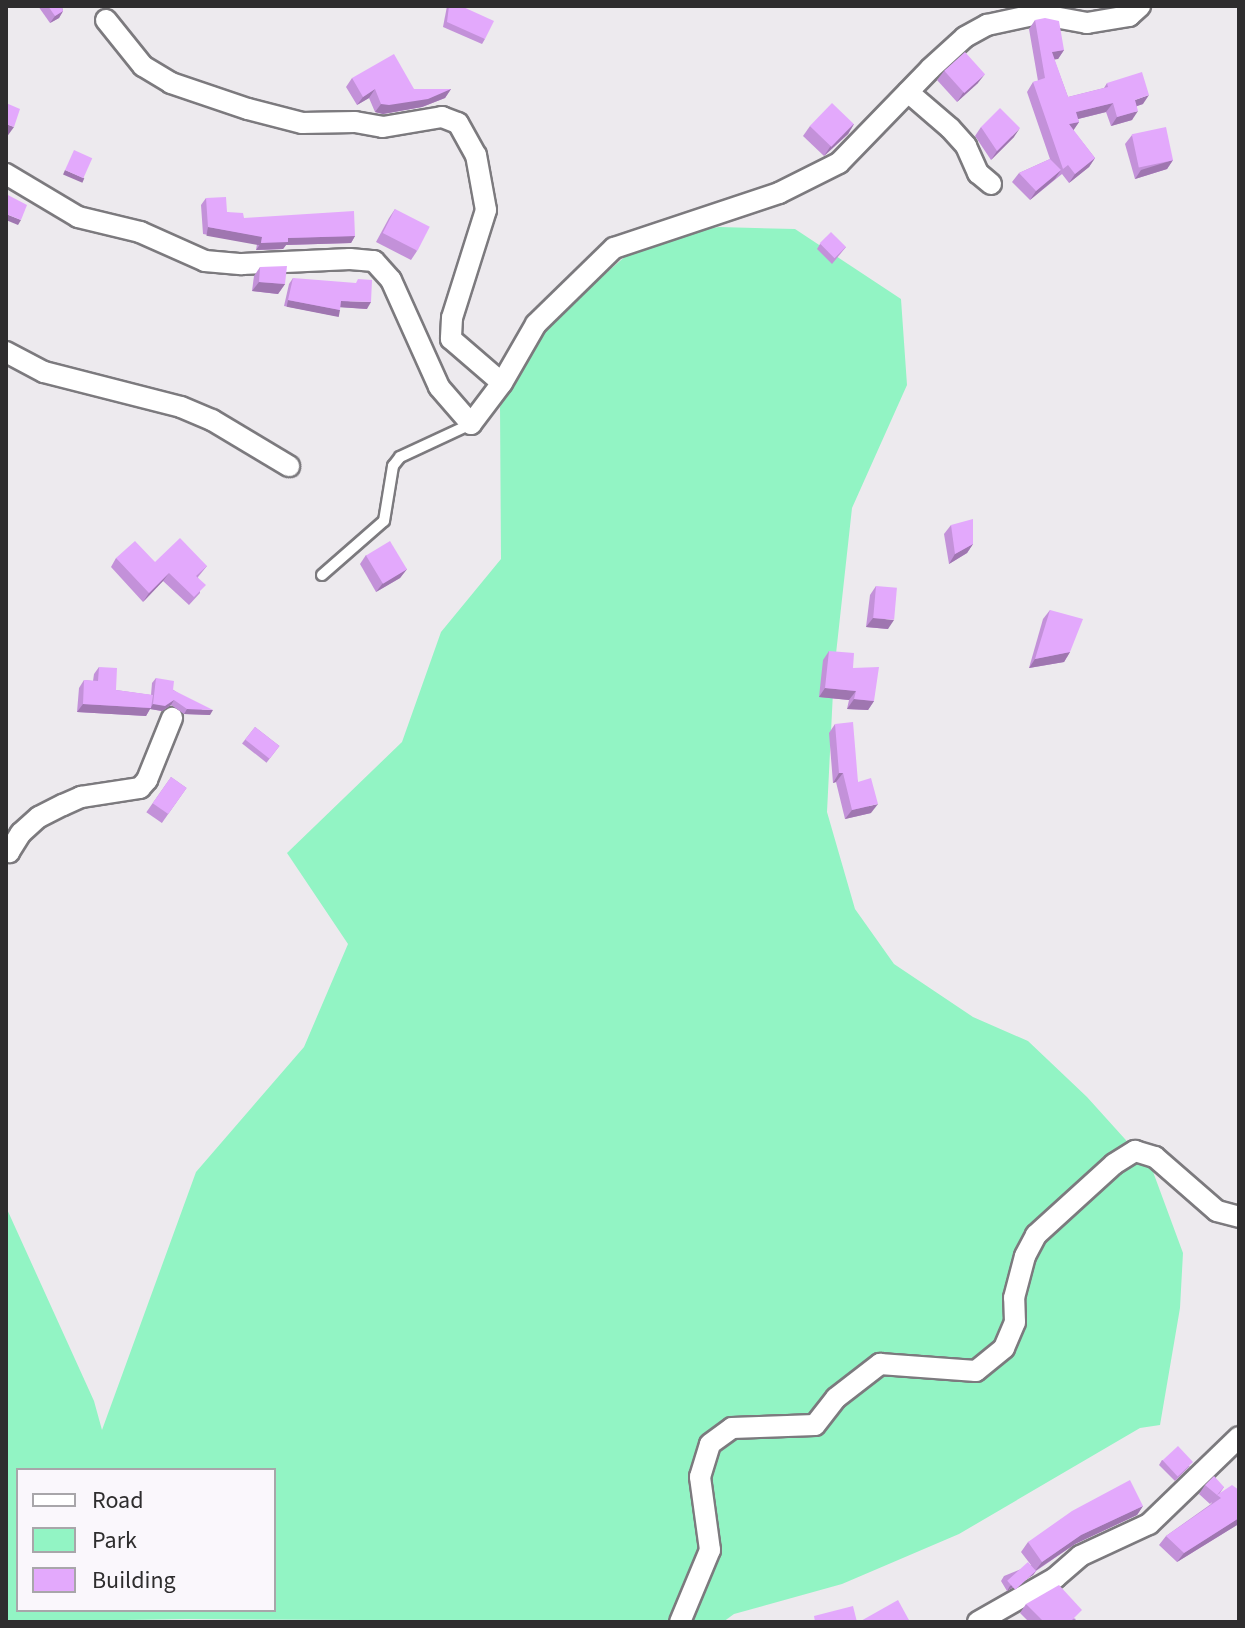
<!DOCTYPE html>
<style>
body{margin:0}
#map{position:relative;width:1245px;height:1628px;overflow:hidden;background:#edeaee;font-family:"Source Sans 3",sans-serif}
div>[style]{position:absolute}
.green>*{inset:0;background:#92f4c4}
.roads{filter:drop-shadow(2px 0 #7c7a7e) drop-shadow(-2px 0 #7c7a7e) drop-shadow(0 2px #7c7a7e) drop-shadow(0 -2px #7c7a7e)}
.service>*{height:10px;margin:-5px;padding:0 5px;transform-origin:5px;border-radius:5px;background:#fff}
.minor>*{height:20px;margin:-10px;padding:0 10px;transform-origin:10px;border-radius:10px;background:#fff}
.wall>*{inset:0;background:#c391d9;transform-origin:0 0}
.shaded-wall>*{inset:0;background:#9f76b0;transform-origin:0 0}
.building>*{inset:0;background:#e3a9fc;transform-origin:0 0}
span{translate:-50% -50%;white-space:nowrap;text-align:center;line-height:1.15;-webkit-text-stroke:7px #faf7fc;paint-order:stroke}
.frame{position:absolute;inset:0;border:8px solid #2e2d2e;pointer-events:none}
.legend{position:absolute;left:16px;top:1468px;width:260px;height:144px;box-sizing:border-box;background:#faf7fc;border:2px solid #a8a6aa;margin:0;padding:10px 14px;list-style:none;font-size:24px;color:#2e2d2e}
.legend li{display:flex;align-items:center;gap:16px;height:40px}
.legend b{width:40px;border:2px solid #a8a6aa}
</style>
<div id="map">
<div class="green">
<i style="clip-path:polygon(evenodd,719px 227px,795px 229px,901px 299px,907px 385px,852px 508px,834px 672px,827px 812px,855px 909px,894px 964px,973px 1017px,1028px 1041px,1087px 1097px,1152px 1169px,1183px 1253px,1180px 1308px,1160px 1425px,1140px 1428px,959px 1534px,842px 1584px,734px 1614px,723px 1622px,186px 1619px,6px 1622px,6px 1207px,94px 1401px,102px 1430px,196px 1172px,304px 1047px,348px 944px,287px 853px,402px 742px,441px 632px,501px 559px,500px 407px,534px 336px,644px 240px,719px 227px,18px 1470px,274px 1470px,274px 1610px,18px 1610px,18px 1470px)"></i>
</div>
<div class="roads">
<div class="service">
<i style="left:322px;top:575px;width:82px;rotate:-41.1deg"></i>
<i style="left:384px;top:521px;width:56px;rotate:-80.7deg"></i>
<i style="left:393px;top:466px;width:11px;rotate:-52deg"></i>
<i style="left:400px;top:457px;width:78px;rotate:-24.9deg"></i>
</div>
<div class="minor">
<i style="left:106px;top:20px;width:59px;rotate:51.2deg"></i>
<i style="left:143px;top:66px;width:33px;rotate:31deg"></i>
<i style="left:171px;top:83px;width:81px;rotate:18.7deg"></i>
<i style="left:248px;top:109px;width:56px;rotate:14.5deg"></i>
<i style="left:302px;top:123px;width:53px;rotate:-1.1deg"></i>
<i style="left:355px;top:122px;width:28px;rotate:10deg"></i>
<i style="left:383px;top:127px;width:60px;rotate:-9.6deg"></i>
<i style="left:442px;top:117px;width:17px;rotate:21deg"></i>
<i style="left:458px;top:123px;width:37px;rotate:61deg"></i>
<i style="left:476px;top:155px;width:56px;rotate:79.7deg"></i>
<i style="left:486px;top:210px;width:113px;rotate:107.5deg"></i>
<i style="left:452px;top:318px;width:21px;rotate:93deg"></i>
<i style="left:451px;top:339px;width:67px;rotate:40.8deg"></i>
<i style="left:908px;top:92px;width:55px;rotate:40.6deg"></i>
<i style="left:950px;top:128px;width:24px;rotate:48deg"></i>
<i style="left:966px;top:146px;width:30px;rotate:66deg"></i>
<i style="left:978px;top:173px;width:17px;rotate:40deg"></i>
<i style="left:6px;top:174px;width:84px;rotate:30.8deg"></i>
<i style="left:78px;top:217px;width:64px;rotate:13.6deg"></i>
<i style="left:140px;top:232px;width:71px;rotate:24deg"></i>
<i style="left:205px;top:261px;width:37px;rotate:5deg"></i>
<i style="left:242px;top:264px;width:108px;rotate:-2.7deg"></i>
<i style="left:350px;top:259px;width:24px;rotate:5deg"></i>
<i style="left:374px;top:261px;width:25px;rotate:48deg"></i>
<i style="left:391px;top:280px;width:117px;rotate:65.8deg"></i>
<i style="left:439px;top:387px;width:49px;rotate:49.1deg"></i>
<i style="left:471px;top:424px;width:51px;rotate:-52.9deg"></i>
<i style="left:502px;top:383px;width:68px;rotate:-60deg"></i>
<i style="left:536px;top:324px;width:109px;rotate:-44.3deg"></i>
<i style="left:614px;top:248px;width:174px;rotate:-18.4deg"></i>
<i style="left:779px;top:193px;width:67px;rotate:-26.6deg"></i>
<i style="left:839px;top:163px;width:131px;rotate:-45.9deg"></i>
<i style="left:930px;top:69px;width:47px;rotate:-42.4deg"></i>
<i style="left:965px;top:37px;width:25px;rotate:-29deg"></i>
<i style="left:987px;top:25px;width:52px;rotate:-12.2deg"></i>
<i style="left:1038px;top:14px;width:50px;rotate:10.4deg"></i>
<i style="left:1087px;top:23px;width:43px;rotate:-9.5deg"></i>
<i style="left:1129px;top:16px;width:15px;rotate:-42deg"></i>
<i style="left:6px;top:352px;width:43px;rotate:27.8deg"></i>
<i style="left:44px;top:372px;width:141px;rotate:14.3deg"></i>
<i style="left:181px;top:407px;width:34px;rotate:23deg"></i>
<i style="left:212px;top:420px;width:90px;rotate:30.9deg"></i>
<i style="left:6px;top:850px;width:4px;rotate:34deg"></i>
<i style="left:9px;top:852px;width:22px;rotate:-58deg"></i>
<i style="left:21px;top:833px;width:24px;rotate:-42deg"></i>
<i style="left:39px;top:817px;width:27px;rotate:-27deg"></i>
<i style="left:63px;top:805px;width:20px;rotate:-24deg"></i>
<i style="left:81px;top:797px;width:60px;rotate:-8.7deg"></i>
<i style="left:140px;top:788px;width:11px;rotate:-49deg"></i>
<i style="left:147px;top:780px;width:67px;rotate:-68deg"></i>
<i style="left:680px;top:1622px;width:78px;rotate:-67.4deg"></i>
<i style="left:710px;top:1550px;width:74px;rotate:-97.8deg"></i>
<i style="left:700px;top:1477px;width:34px;rotate:-73deg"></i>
<i style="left:710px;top:1444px;width:27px;rotate:-36deg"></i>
<i style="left:732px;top:1428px;width:83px;rotate:-2.1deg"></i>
<i style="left:815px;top:1425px;width:34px;rotate:-52deg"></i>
<i style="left:836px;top:1398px;width:56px;rotate:-37.7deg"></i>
<i style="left:880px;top:1364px;width:96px;rotate:4.2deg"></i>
<i style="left:976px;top:1371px;width:36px;rotate:-39deg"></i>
<i style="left:1004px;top:1348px;width:28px;rotate:-67deg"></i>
<i style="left:1015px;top:1322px;width:24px;rotate:-92deg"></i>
<i style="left:1014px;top:1298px;width:43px;rotate:-75.3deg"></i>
<i style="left:1025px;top:1256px;width:24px;rotate:-62deg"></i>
<i style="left:1036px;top:1235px;width:105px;rotate:-42.3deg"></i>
<i style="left:1114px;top:1164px;width:25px;rotate:-32deg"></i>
<i style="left:1135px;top:1151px;width:21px;rotate:17deg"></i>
<i style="left:1155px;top:1157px;width:82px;rotate:41.1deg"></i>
<i style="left:1217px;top:1211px;width:23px;rotate:15deg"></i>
<i style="left:978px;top:1622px;width:89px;rotate:-29.7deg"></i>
<i style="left:1055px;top:1578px;width:33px;rotate:-41deg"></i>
<i style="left:1080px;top:1556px;width:76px;rotate:-24.9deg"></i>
<i style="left:1149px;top:1524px;width:125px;rotate:-44deg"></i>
</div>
</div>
<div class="wall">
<i style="clip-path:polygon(38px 6px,62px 6px,63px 11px,59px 18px,50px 23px)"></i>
<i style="clip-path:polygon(447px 6px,461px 6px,485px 39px,482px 44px,443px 27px)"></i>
<i style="clip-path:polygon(1035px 20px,1064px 50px,1058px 59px,1054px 59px,1068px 97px,1104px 88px,1107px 83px,1143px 104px,1137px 106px,1132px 120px,1111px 126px,1106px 112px,1078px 119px,1079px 122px,1073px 130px,1095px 158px,1089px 167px,1069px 183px,1062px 174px,1030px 200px,1012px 182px,1019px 173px,1050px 159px,1027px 92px,1033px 82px,1038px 81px,1029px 29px)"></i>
<i style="clip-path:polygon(944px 71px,978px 83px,957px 102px,937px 80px)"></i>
<i style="clip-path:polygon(352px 78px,414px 89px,451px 89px,445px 98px,422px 107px,383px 114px,375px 112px,369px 98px,357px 105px,346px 87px)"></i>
<i style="clip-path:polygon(854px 124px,848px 134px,824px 156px,803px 136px,810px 126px)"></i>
<i style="clip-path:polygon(981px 127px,1014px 137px,991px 160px,975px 136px)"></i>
<i style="clip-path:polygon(1132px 135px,1173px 160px,1167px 169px,1135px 179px,1125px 144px)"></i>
<i style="clip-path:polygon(206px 198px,227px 212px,244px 218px,355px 236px,351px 243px,286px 245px,283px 249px,256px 250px,257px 244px,203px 234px,201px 205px)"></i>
<i style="clip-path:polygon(395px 209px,417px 251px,411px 260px,376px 242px,389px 218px)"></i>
<i style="clip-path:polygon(820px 244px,846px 247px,832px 264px,817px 249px)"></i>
<i style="clip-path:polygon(260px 267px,285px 284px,278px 294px,252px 291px,254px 276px)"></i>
<i style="clip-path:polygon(293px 278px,367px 309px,340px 307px,336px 316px,284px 306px,289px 284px)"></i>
<i style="clip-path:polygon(951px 525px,973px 544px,967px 553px,949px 564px,944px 534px)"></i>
<i style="clip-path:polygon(366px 555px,407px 569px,400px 578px,376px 592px,360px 564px)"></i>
<i style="clip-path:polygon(116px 558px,155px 562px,207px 566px,198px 577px,200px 593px,189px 605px,163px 581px,143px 602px,111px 567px)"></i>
<i style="clip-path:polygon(876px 586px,888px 629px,866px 627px,870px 595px)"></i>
<i style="clip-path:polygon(1050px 610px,1070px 652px,1064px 662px,1029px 668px,1043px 619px)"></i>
<i style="clip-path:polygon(829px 651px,853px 668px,874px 701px,868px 710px,847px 709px,849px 700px,819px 697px,823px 660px)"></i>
<i style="clip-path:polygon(99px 667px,116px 690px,151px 695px,152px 683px,156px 678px,210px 715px,184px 714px,171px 705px,162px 711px,150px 709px,146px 716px,77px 712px,79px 688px,84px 680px,93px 681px,94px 674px)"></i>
<i style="clip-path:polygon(835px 724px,858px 782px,871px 813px,845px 819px,836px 782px,833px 783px,829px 733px)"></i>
<i style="left:255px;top:727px;width:31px;height:21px;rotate:38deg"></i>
<i style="left:171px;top:777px;width:19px;height:43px;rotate:35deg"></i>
<i style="clip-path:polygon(1162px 1460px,1190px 1466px,1175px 1481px,1159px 1465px)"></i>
<i style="clip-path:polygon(1205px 1485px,1224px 1487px,1220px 1493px,1239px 1490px,1239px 1527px,1237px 1525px,1177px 1562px,1159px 1545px,1166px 1536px,1211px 1504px,1212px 1502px,1210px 1504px,1199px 1494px)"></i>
<i style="clip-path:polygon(1143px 1506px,1137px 1515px,1075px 1544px,1036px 1571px,1033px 1575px,1007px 1591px,1001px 1581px,1004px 1576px,1031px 1565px,1021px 1552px,1028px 1542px)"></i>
<i style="clip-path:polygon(1026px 1604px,1076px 1619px,1073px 1622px,1029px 1622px,1020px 1613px)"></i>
</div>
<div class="shaded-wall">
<i style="clip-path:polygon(63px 11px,59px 18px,50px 23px,55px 16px)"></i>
<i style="clip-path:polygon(1064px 50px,1058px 59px,1045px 61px,1052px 52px)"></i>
<i style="clip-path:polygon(985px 74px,978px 83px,957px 102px,963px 93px)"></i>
<i style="clip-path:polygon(375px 89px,369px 98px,357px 105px,363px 97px)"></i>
<i style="clip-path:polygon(451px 89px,445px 98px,422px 107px,383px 114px,375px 112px,381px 104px)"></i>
<i style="clip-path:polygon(1149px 95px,1143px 104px,1128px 109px,1135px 100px)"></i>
<i style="clip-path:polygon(1113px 103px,1106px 112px,1070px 121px,1076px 112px)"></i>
<i style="clip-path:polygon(1138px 111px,1132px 120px,1111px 126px,1117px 117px)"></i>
<i style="clip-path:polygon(1079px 122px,1073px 131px,1069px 124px)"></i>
<i style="clip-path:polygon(6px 124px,14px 127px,6px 138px)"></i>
<i style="clip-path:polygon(854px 124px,848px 134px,824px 156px,830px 147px)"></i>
<i style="clip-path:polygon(1020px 128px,1014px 137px,991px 160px,997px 151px)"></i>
<i style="clip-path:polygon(1095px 158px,1089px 167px,1069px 183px,1075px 174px)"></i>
<i style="clip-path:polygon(1173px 160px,1167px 169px,1135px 179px,1141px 170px)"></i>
<i style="left:65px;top:170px;width:21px;height:5px;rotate:23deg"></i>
<i style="clip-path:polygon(1061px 170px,1055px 179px,1030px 200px,1036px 191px)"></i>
<i style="clip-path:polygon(6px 214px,21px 220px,18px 225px,6px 220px)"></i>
<i style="left:208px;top:227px;width:55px;height:9px;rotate:10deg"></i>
<i style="clip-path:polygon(355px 236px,351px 243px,286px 245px,283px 249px,256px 250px,261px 243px,288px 238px)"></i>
<i style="clip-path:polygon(259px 282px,285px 284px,278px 294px,252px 291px)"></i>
<i style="left:288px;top:300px;width:53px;height:7px;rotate:11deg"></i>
<i style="clip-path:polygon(341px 301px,371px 302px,367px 309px,337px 307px)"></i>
<i style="clip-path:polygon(973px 544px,967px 553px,949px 564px,955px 554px)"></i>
<i style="clip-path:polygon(407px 569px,400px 578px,376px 592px,383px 583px)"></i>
<i style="clip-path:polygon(169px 573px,163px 581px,143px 602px,149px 593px)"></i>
<i style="clip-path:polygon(873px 618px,894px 620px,888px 629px,866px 627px)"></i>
<i style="clip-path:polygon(1070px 652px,1064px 662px,1029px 668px,1035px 659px)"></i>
<i style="clip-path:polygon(825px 688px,856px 691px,849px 700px,819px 697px)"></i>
<i style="clip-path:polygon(854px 699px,874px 701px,868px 710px,847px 709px)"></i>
<i style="clip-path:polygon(174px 700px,171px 705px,162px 711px,150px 709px,146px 716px,77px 712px,83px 704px,150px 708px,153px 704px)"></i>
<i style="clip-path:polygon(187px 709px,213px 710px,210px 715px,184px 714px)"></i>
<i style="clip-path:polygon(839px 773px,843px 773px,836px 782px,833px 783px)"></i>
<i style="clip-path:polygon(878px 804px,871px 813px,845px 819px,852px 810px)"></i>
<i style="clip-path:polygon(1143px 1506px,1137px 1515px,1075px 1544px,1035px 1571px,1042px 1562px,1081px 1535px)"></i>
<i style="clip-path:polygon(1239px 1518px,1239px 1522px,1237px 1525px,1177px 1562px,1184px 1553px)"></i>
<i style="clip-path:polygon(1036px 1571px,1033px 1575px,1007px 1591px,1010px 1586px)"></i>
</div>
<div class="building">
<i style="clip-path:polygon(48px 6px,61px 6px,63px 11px,55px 16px)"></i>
<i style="clip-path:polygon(449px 6px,461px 6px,494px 21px,485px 39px,447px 22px)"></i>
<i style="clip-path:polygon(1045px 18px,1059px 21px,1064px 50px,1052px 52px,1068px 97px,1108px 87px,1107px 83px,1142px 72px,1149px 95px,1135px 100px,1138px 111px,1117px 117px,1113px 103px,1076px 112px,1079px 122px,1069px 124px,1095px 158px,1075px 174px,1068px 165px,1063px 169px,1033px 82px,1045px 78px,1035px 20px)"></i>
<i style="left:965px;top:52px;width:30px;height:28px;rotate:48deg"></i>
<i style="clip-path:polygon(394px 54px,414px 89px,451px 89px,428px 99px,389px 105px,381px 104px,375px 89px,363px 97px,352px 78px)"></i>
<i style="clip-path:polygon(6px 103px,20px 109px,14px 127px,6px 124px)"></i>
<i style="left:832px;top:103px;width:30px;height:32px;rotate:44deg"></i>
<i style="clip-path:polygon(1000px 108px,1020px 128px,997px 151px,981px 127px)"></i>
<i style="left:1166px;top:127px;width:34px;height:35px;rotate:78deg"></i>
<i style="left:74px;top:150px;width:20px;height:22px;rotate:24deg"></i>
<i style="clip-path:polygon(1050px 159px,1061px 170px,1036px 191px,1019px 173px)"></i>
<i style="clip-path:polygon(6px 194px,27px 205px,21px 220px,6px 214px)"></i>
<i style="clip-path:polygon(226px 197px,227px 212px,243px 213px,244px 218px,354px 211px,355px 236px,288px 238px,288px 242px,261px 243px,262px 237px,208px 227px,206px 198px)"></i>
<i style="left:395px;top:209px;width:39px;height:27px;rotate:27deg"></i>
<i style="left:831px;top:232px;width:21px;height:16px;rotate:45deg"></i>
<i style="clip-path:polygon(287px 266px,285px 284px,259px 282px,260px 267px)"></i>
<i style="clip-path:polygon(293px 278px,356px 283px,358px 279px,372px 280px,371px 302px,341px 301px,340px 310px,288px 300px)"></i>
<i style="clip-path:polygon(973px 519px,973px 544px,955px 554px,951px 525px)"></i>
<i style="clip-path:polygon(180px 538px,207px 566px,196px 576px,206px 585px,194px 597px,169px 573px,149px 593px,116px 558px,135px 541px,155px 562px)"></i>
<i style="left:390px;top:541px;width:33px;height:28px;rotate:59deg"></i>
<i style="left:876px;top:586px;width:21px;height:32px;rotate:5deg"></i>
<i style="clip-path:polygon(1050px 610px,1083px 619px,1070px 652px,1035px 659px)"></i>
<i style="clip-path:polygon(829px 651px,854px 653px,853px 668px,879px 667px,874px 701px,854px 699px,856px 691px,825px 688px)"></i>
<i style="clip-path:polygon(99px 667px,117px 668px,116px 690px,153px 695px,151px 708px,83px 704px,84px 680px,98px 681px)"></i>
<i style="clip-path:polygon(156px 678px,174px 681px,173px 690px,213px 710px,187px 709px,174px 700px,165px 706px,153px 704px)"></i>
<i style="clip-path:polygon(853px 722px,858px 782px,871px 778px,878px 804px,852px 810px,843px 773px,839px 773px,835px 724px)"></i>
<i style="left:255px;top:727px;width:31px;height:16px;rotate:38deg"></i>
<i style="left:171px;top:777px;width:19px;height:32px;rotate:35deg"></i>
<i style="left:1178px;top:1446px;width:22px;height:21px;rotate:47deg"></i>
<i style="clip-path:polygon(1214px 1476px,1224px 1487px,1217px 1495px,1205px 1485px)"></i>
<i style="clip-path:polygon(1130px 1480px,1143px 1506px,1081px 1535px,1042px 1562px,1028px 1542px,1072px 1511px)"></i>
<i style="clip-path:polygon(1232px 1485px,1239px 1490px,1239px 1518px,1184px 1553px,1166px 1536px,1221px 1498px,1217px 1495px)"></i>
<i style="left:1028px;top:1562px;width:12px;height:28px;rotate:48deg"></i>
<i style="clip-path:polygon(1059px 1585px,1082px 1610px,1070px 1622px,1044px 1622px,1026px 1604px)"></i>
<i style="clip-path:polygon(898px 1600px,910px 1622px,859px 1622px)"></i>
<i style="clip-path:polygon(853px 1606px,857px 1622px,815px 1622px,814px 1616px)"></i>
</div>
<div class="frame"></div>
<ul class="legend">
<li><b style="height:10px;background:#fff"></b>Road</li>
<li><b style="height:22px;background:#92f4c4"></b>Park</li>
<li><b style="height:22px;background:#e3a9fc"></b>Building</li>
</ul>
</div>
